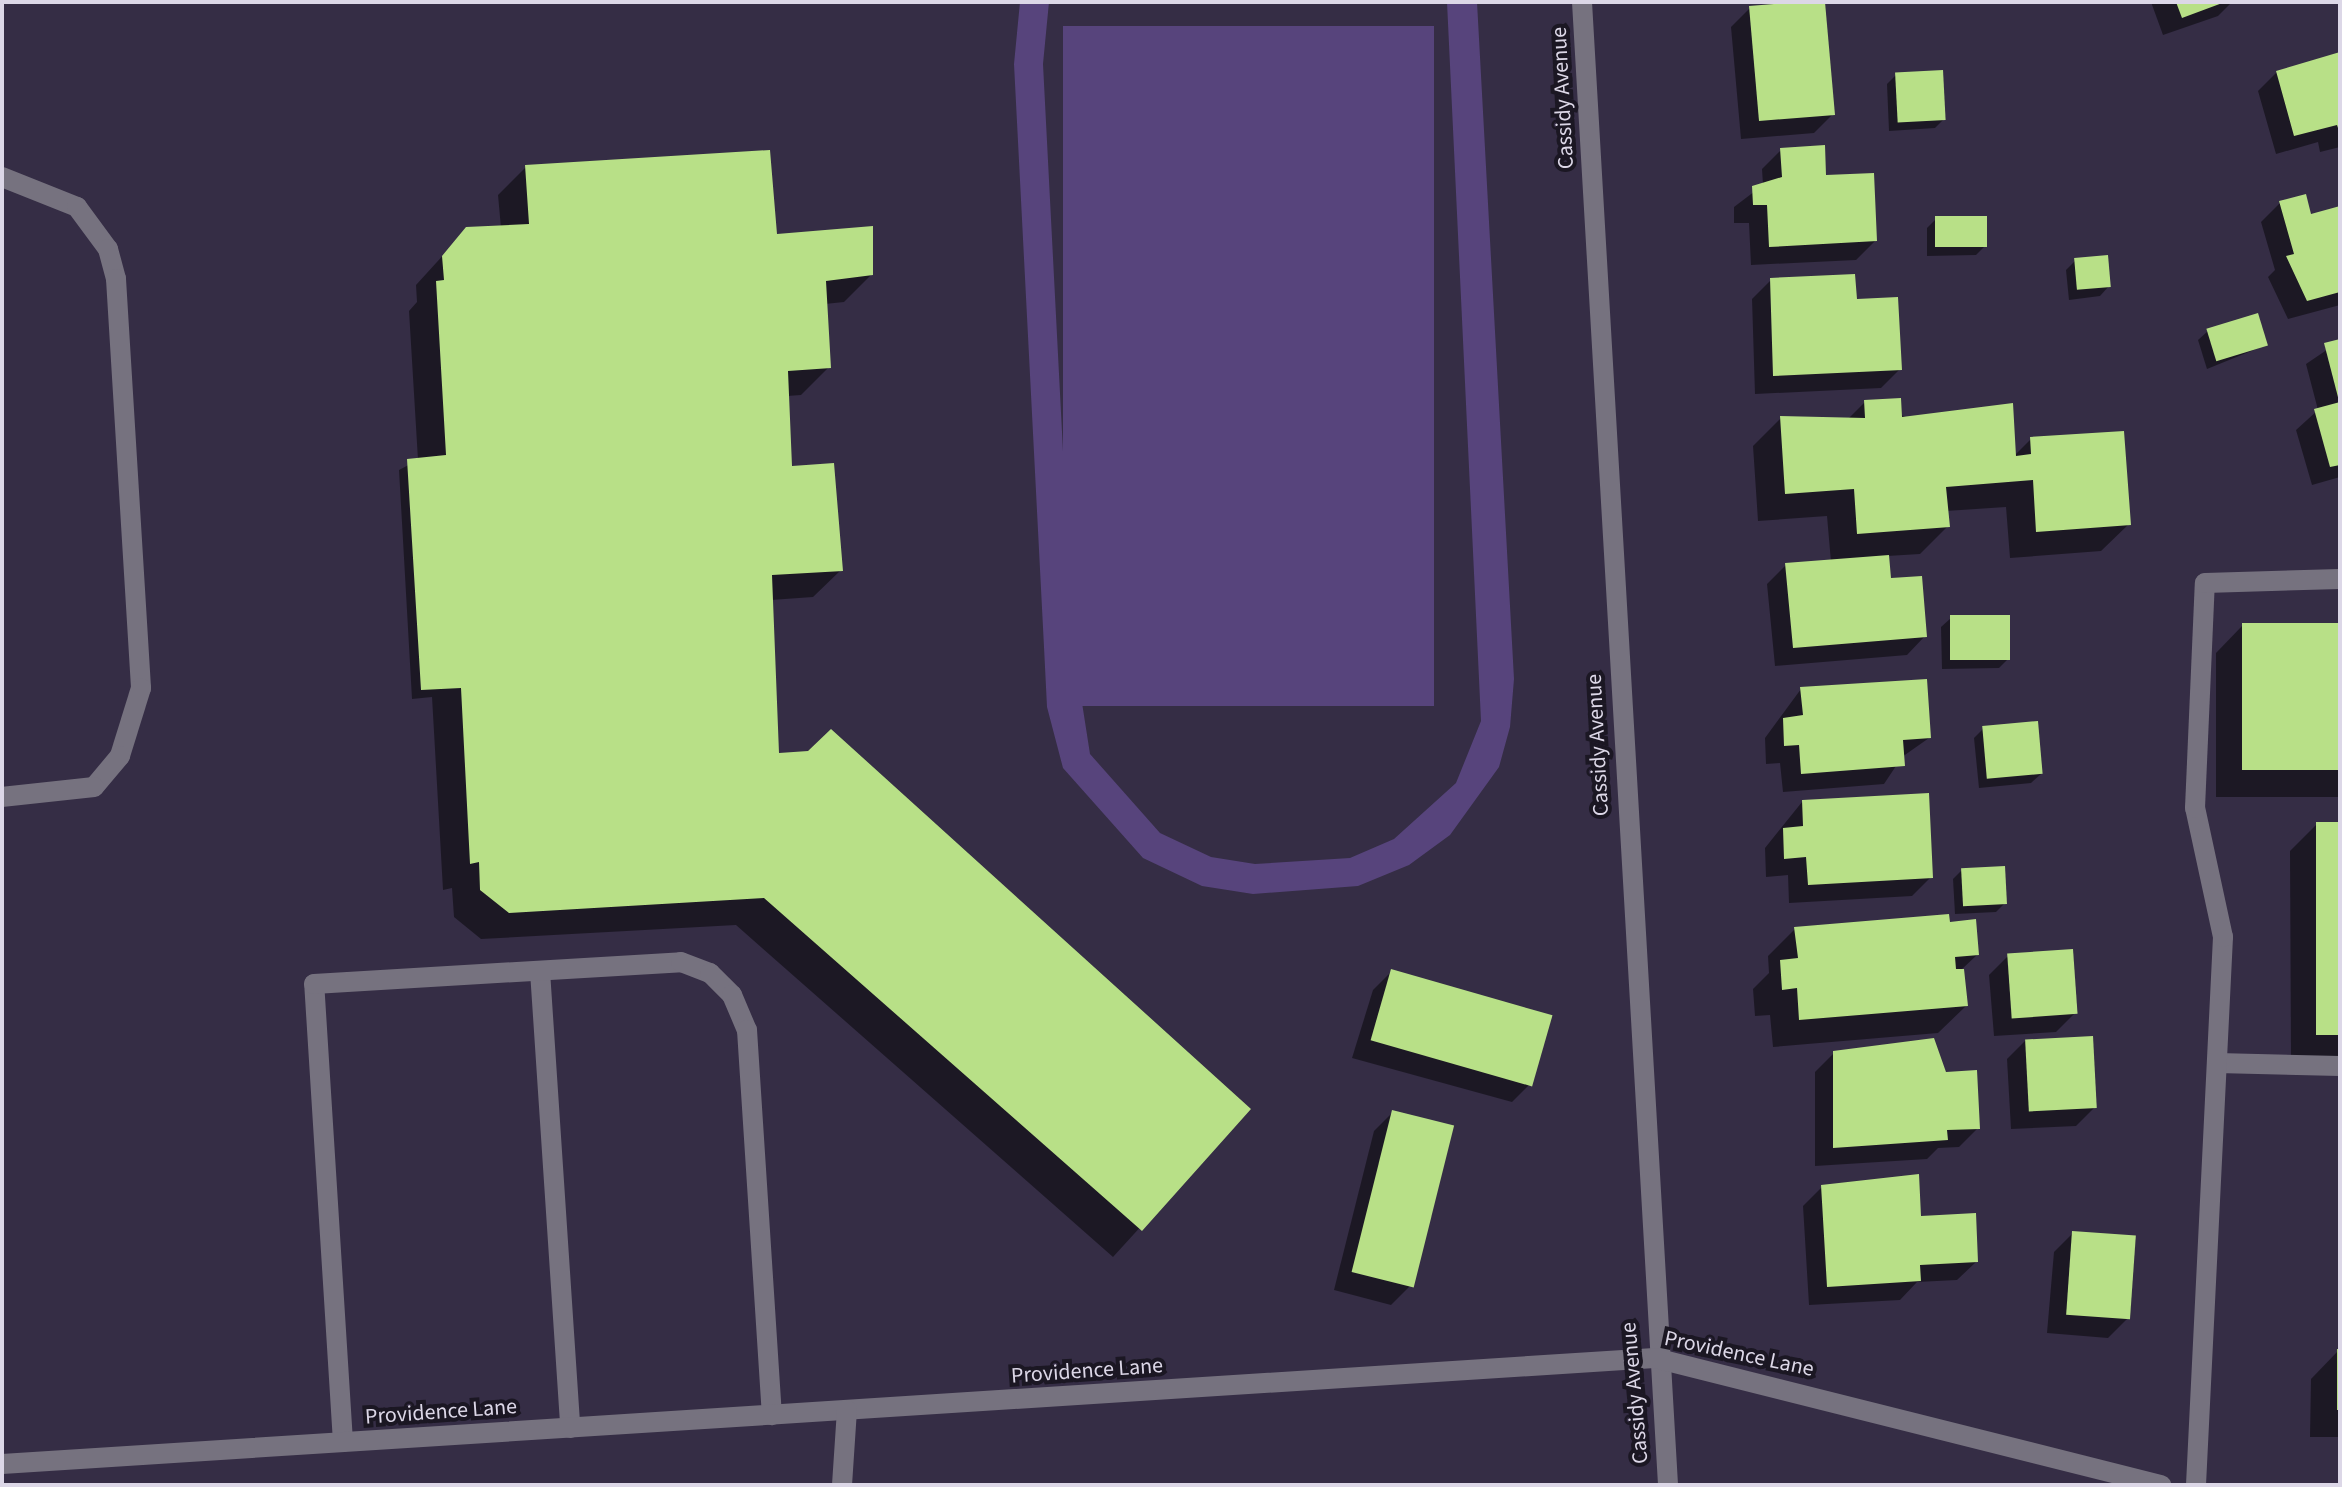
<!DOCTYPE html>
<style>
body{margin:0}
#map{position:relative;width:2342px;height:1487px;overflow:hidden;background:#352d45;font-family:"Source Sans 3",sans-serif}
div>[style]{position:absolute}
.green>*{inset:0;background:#57447c;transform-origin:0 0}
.shadow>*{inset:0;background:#0007}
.building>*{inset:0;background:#b8e087;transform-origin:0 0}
.minor>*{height:20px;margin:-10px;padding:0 10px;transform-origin:10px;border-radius:10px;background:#76727f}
span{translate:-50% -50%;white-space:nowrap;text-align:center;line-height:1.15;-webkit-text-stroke:8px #1b1723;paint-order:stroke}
.street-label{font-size:22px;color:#dcd7e7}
.frame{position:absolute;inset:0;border:4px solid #dcd7e7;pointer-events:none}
</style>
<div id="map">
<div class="green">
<i style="clip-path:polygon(1020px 2px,1049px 2px,1043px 64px,1073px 645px,1090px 754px,1160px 833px,1211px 857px,1255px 864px,1350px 858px,1394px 839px,1456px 783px,1481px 721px,1447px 2px,1477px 2px,1514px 679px,1510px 727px,1499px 767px,1450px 835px,1409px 865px,1358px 886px,1253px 894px,1202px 886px,1143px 858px,1063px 768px,1047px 707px,1044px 647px,1014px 64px)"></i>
<i style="left:1063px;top:26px;width:371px;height:680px"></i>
</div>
<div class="shadow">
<i style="clip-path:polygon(1823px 2px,1833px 114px,1814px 133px,1741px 139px,1731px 27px,1750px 8px)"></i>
<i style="clip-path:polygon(2151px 2px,2232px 2px,2218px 16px,2163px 35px)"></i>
<i style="clip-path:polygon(2340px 54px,2340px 147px,2320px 152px,2318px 142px,2276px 154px,2258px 91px,2277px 72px)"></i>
<i style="clip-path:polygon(1896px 75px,1944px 119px,1935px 128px,1889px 131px,1887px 84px)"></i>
<i style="clip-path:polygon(1781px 150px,1824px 177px,1875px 241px,1856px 260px,1751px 265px,1749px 223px,1734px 223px,1734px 207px,1763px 185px,1762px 169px)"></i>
<i style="clip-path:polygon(526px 167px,775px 236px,871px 275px,844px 302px,825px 304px,829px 367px,801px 395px,787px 396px,790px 468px,841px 570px,813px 597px,771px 600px,777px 756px,1248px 1109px,1113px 1257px,736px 925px,481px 939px,454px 917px,452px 888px,443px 890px,432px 697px,412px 699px,399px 470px,418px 460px,409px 311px,417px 302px,416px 285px,467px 229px,501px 228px,498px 195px)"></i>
<i style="clip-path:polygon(2280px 203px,2310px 217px,2340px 208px,2340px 305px,2288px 319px,2268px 277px,2275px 270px,2261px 222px)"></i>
<i style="clip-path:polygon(1936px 219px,1985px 246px,1976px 255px,1927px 256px,1927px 228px)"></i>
<i style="clip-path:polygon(2075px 261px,2109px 286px,2100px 296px,2069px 300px,2066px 270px)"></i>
<i style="clip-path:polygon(1771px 280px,1855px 301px,1900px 369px,1881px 388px,1755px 394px,1752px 299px)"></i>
<i style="clip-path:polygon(2208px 331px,2266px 345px,2207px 369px,2198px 340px)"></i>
<i style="clip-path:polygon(2340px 341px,2340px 477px,2312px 485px,2296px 430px,2318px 410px,2306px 364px)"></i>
<i style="clip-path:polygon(1865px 402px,2014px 456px,2031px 439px,2129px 524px,2101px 551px,2010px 558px,2006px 507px,1946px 511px,1948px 526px,1920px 554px,1887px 556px,1889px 580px,1925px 636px,1907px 655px,1775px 666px,1767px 584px,1786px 565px,1831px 562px,1827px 516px,1758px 521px,1753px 446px,1781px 418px,1847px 420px)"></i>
<i style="clip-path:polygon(1951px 618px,2008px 659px,1999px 668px,1942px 669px,1941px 627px)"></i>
<i style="clip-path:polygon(2243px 625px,2340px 625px,2340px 797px,2216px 797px,2216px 653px)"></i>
<i style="clip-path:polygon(1801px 689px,1929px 738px,1902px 757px,1884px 784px,1783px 792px,1780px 763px,1766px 764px,1765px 738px)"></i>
<i style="clip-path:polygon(1983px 729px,2041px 774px,2031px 783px,1979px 788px,1974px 738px)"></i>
<i style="clip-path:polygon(1802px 802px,1931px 877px,1912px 896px,1789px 903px,1788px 875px,1766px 877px,1765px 848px)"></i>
<i style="clip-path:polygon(2317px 824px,2340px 824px,2340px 1061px,2291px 1062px,2290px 851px)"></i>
<i style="clip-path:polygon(1962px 870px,2005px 903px,1996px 912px,1955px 914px,1953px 879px)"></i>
<i style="clip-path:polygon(1949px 924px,1977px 955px,1962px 969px,1966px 1006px,1938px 1033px,1773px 1047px,1770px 1015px,1755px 1016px,1753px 989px,1769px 973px,1768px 956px,1795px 929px)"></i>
<i style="clip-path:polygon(2008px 956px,2075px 1013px,2056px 1032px,1994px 1036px,1989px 975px)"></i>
<i style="clip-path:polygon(1392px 971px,1531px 1083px,1512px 1102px,1352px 1058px,1373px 990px)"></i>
<i style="clip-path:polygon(2026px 1040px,2095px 1107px,2076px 1126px,2011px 1129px,2007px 1059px)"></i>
<i style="clip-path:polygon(1834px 1053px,1944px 1074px,1978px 1128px,1959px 1147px,1938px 1148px,1927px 1159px,1815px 1166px,1815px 1072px)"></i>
<i style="clip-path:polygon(1393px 1112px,1410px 1286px,1391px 1305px,1334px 1290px,1374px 1131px)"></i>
<i style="clip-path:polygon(1822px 1187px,1919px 1218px,1976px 1262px,1957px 1280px,1917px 1282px,1900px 1300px,1809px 1305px,1803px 1206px)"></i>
<i style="clip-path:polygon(2073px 1233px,2127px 1319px,2108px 1338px,2047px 1333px,2054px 1252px)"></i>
<i style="clip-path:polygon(2338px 1351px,2340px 1437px,2310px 1437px,2311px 1379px)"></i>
</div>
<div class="building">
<i style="clip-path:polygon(1797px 2px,1825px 2px,1835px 115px,1759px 121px,1749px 6px)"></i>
<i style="clip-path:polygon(2176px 2px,2225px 2px,2182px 18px)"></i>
<i style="clip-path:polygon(2340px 52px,2340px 134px,2337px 125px,2294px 136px,2276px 71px)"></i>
<i style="left:1943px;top:70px;width:50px;height:48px;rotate:87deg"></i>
<i style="clip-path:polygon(1825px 145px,1826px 175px,1874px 173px,1877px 241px,1769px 247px,1767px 205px,1753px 205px,1752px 186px,1782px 177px,1780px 148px)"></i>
<i style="clip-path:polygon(770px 150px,777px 234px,873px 226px,873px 275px,826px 281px,831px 368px,788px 371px,792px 466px,834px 463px,843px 571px,772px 575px,779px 753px,808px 751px,831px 729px,1251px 1109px,1142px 1231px,764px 898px,509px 913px,480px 890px,479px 862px,470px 864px,461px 688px,421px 690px,407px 459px,446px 455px,436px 281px,444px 280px,442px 256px,466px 227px,529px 224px,525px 165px)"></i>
<i style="clip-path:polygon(2306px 194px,2311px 214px,2340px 206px,2340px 292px,2307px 301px,2286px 256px,2294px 254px,2279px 201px)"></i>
<i style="left:1987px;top:216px;width:31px;height:52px;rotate:90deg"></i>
<i style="left:2108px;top:255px;width:32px;height:34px;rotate:85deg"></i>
<i style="clip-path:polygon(1855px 274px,1857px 299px,1898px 297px,1902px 370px,1773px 376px,1770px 278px)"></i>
<i style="left:2258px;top:313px;width:34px;height:54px;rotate:73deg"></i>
<i style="clip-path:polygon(2340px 339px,2340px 401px,2339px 401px,2324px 343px)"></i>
<i style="clip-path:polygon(1901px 398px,1902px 417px,2013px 403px,2016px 456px,2031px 454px,2030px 437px,2124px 431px,2131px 525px,2036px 532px,2033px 480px,1946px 487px,1950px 527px,1857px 534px,1854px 489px,1785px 494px,1780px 416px,1865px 418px,1864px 400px)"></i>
<i style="clip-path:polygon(2340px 402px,2340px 465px,2330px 467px,2314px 409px)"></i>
<i style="clip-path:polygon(1889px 555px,1891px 578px,1922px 576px,1927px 637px,1793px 648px,1785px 563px)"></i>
<i style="left:2010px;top:615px;width:45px;height:60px;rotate:90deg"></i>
<i style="left:2242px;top:623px;width:98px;height:147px"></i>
<i style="clip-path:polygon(1927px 679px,1931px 738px,1903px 740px,1905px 766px,1801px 774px,1799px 745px,1784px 746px,1783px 718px,1803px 715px,1800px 687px)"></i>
<i style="left:2038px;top:721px;width:53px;height:56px;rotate:85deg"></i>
<i style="clip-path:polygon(1929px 793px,1933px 878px,1808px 885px,1806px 857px,1784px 859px,1783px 828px,1803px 826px,1802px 800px)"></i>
<i style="left:2316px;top:822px;width:24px;height:213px"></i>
<i style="left:2005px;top:866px;width:38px;height:44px;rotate:87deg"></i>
<i style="clip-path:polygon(1949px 914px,1950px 922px,1976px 919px,1979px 955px,1955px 957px,1956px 969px,1964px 969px,1968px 1006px,1799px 1020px,1797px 988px,1782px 990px,1780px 960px,1798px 958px,1794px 927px)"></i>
<i style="left:2073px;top:949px;width:65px;height:66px;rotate:86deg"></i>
<i style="left:1391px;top:969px;width:168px;height:74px;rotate:16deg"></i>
<i style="left:2093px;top:1036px;width:72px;height:68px;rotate:87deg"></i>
<i style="clip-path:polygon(1934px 1038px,1946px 1072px,1977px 1070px,1980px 1129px,1947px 1130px,1948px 1140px,1833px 1148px,1833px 1051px)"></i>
<i style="left:1392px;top:1110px;width:64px;height:167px;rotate:14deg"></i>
<i style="clip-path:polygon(1919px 1174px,1921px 1216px,1976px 1213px,1978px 1262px,1920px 1265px,1921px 1281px,1827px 1287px,1821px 1185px)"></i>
<i style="left:2072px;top:1231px;width:64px;height:84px;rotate:4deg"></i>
<i style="left:2337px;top:1349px;width:3px;height:61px"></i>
</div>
<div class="minor">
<i style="left:1582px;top:2px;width:1485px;rotate:86.68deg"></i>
<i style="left:2px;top:177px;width:81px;rotate:21.8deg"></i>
<i style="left:77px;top:207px;width:52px;rotate:53.6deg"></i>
<i style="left:108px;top:249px;width:31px;rotate:75deg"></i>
<i style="left:116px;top:279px;width:410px;rotate:86.5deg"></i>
<i style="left:141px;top:688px;width:71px;rotate:107.2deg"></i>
<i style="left:120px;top:756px;width:40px;rotate:130deg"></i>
<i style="left:94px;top:787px;width:93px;rotate:173.8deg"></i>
<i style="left:540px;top:971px;width:458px;rotate:86.2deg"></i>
<i style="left:2217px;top:1063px;width:123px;rotate:1.4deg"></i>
<i style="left:343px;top:1442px;width:459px;rotate:-93.6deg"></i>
<i style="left:314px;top:984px;width:368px;rotate:-3.4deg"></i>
<i style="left:681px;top:962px;width:31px;rotate:21deg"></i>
<i style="left:710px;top:973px;width:31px;rotate:45deg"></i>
<i style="left:732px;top:995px;width:38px;rotate:67deg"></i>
<i style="left:747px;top:1030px;width:386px;rotate:86.3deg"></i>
<i style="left:2px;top:1464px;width:1656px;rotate:-3.67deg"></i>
<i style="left:1655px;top:1358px;width:522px;rotate:14.09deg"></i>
<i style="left:842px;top:1485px;width:75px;rotate:-86.2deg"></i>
<i style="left:2196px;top:1485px;width:549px;rotate:-87.18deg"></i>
<i style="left:2223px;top:937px;width:132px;rotate:-102.2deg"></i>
<i style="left:2195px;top:808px;width:225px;rotate:-87.5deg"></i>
<i style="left:2205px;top:583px;width:135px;rotate:-1.7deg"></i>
</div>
<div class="street-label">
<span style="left:1563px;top:98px;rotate:-93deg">Cassidy Avenue</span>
<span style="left:1598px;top:745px;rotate:-93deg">Cassidy Avenue</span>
<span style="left:1739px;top:1354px;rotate:12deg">Providence Lane</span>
<span style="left:1087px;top:1371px;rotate:-4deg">Providence Lane</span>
<span style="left:1635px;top:1393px;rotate:-95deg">Cassidy Avenue</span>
<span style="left:441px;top:1412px;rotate:-4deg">Providence Lane</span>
</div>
<div class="frame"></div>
</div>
